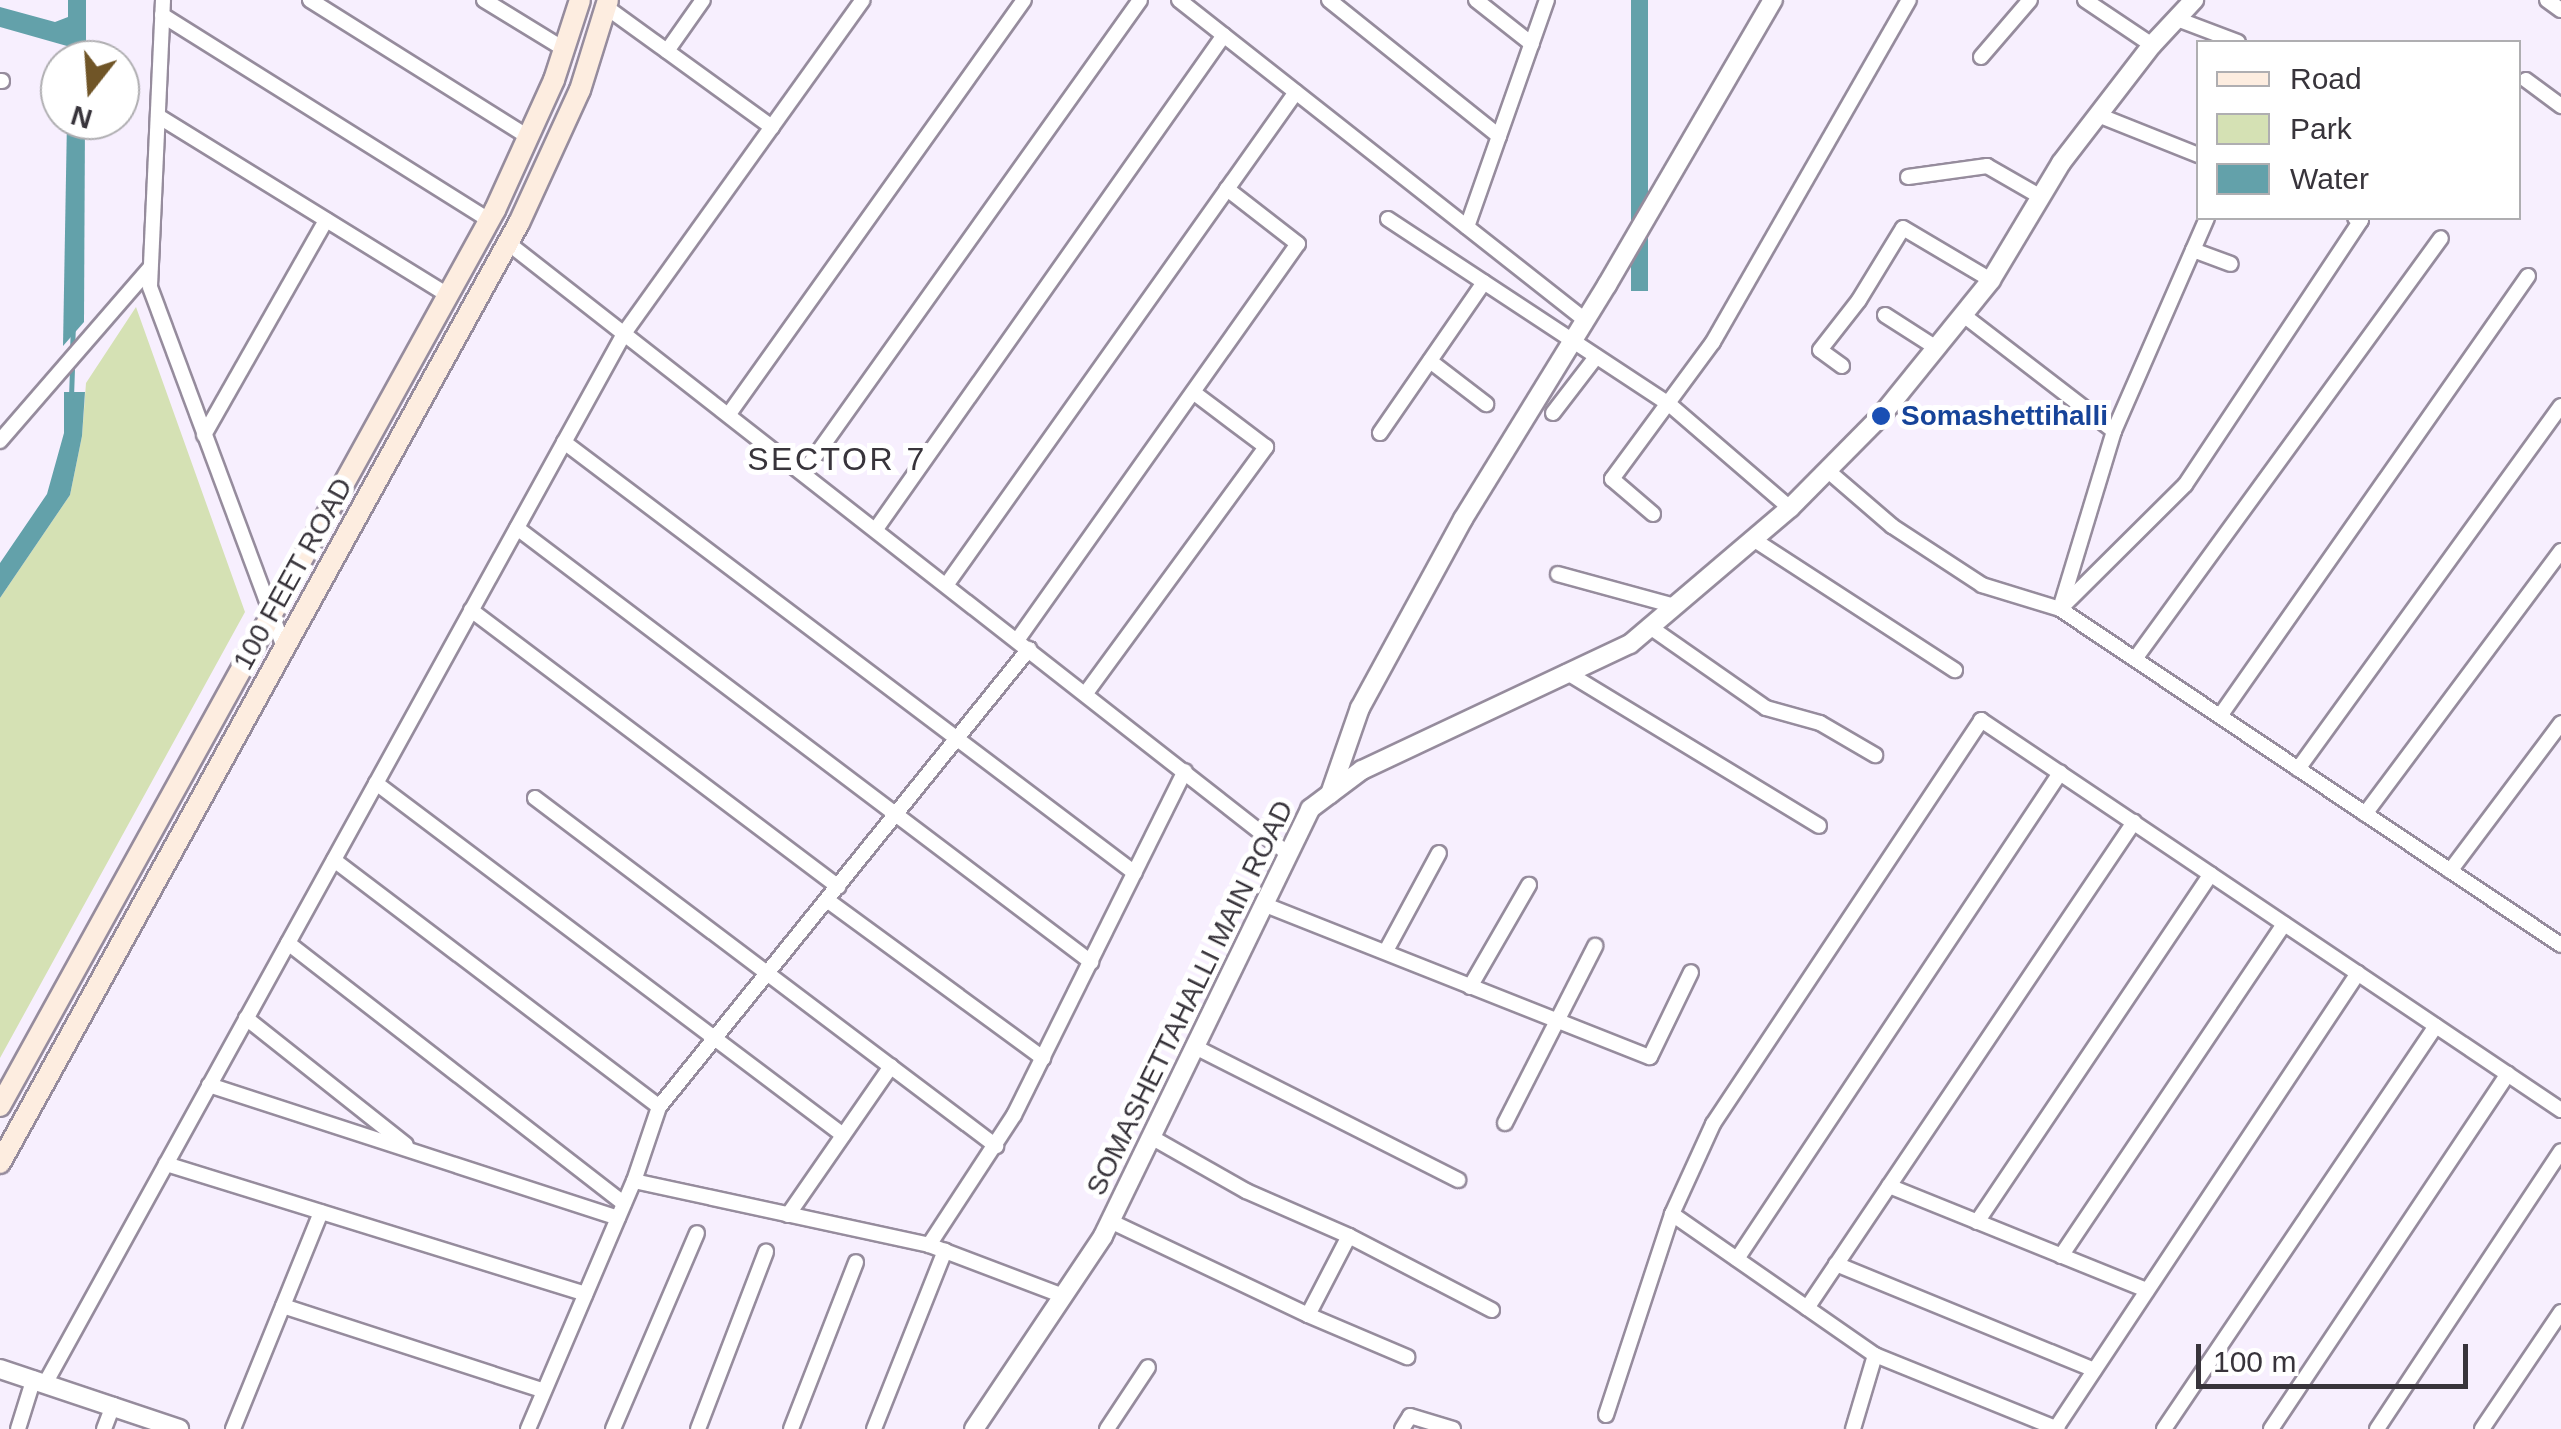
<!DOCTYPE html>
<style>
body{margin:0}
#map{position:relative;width:2561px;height:1429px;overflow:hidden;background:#f7effe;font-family:Helvetica,sans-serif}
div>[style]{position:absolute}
.green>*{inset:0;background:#d5e1b4}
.water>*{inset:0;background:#63a1aa;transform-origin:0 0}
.stream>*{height:5px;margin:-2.5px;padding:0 2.5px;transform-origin:2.5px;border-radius:2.5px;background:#63a1aa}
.roads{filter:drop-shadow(2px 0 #968c9d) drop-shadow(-2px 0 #968c9d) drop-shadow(0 2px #968c9d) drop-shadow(0 -2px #968c9d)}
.minor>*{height:14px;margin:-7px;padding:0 7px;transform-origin:7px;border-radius:7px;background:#fff}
.tertiary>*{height:18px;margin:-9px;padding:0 9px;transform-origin:9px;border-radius:9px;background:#fff}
.secondary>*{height:20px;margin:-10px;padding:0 10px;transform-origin:10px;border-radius:10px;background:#fdede0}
.dots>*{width:28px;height:28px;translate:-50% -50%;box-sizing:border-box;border:5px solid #fff;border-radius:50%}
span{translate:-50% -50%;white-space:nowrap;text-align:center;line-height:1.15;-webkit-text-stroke:10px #fff;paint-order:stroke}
.transit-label{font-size:28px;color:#164399;font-weight:700}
.left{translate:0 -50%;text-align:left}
.street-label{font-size:28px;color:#38343b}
.quarter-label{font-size:32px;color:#38343b;letter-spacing:2.5px}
.legend{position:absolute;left:2196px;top:40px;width:325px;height:180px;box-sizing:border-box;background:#fff;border:2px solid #afaeb1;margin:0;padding:12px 18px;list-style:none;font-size:30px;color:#38343b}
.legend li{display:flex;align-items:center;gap:20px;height:50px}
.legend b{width:50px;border:2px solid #afaeb1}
.north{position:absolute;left:40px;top:40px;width:100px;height:100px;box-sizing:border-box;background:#fff;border:2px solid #afaeb1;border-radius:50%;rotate:197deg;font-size:28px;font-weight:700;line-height:40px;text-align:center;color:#38343b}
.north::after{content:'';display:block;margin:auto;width:35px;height:45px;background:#705527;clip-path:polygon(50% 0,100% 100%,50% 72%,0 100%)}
.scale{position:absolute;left:2196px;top:1344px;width:272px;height:45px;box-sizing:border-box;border:5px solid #38343b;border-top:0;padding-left:12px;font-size:30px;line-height:35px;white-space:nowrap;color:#38343b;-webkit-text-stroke:8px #fff;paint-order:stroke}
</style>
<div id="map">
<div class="green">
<i style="clip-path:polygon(136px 307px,245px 612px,0 1058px,0 598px,70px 495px,82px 436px,86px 383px)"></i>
</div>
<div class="water">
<i style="clip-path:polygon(68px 0,86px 0,86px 60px,67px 60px,67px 46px,0 27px,0 7px,55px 22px,68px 17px)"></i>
<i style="left:1631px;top:0;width:17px;height:291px"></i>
<i style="clip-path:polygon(67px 120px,85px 120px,84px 322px,63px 346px)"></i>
<i style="clip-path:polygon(64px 392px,85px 392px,82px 436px,70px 495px,0 598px,0 563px,47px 494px,64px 433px)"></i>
</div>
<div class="stream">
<i style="left:72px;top:352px;width:24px;rotate:-88deg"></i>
<i style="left:71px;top:397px;width:34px;rotate:-88deg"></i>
</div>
<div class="roads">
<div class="minor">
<i style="left:163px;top:0;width:287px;rotate:92.6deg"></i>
<i style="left:150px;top:287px;width:384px;rotate:69.6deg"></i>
<i style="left:310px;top:0;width:257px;rotate:32.1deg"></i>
<i style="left:484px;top:0;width:94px;rotate:31.5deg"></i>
<i style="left:1179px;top:0;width:517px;rotate:38.24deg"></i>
<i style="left:1329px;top:0;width:218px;rotate:38.7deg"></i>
<i style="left:1476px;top:0;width:71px;rotate:38.2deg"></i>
<i style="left:2085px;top:0;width:81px;rotate:33.9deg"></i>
<i style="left:2547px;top:0;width:17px;rotate:36deg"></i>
<i style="left:606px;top:7px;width:205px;rotate:35.9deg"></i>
<i style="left:162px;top:15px;width:386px;rotate:32.1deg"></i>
<i style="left:2177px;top:19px;width:65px;rotate:20.7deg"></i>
<i style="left:667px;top:51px;width:62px;rotate:-54.8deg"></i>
<i style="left:1981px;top:57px;width:75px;rotate:-49.3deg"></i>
<i style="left:2526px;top:80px;width:44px;rotate:36.6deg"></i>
<i style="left:0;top:81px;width:2px"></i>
<i style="left:2098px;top:115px;width:108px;rotate:21.8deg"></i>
<i style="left:158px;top:116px;width:341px;rotate:31.7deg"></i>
<i style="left:1908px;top:177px;width:80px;rotate:-7.9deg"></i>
<i style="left:1987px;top:166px;width:62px;rotate:29.9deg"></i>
<i style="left:2207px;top:218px;width:232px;rotate:113.6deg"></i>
<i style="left:2114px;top:431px;width:186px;rotate:106.9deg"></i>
<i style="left:2060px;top:609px;width:176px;rotate:-44.8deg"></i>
<i style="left:2185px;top:485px;width:318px;rotate:-56.4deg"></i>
<i style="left:2361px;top:220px;width:6px;rotate:-162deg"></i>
<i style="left:1388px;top:219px;width:336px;rotate:33.4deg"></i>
<i style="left:1669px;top:404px;width:160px;rotate:40.7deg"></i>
<i style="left:1467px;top:227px;width:241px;rotate:-70.6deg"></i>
<i style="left:508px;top:243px;width:989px;rotate:38.06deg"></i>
<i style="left:2193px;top:250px;width:40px;rotate:20.2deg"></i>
<i style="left:1962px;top:314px;width:192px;rotate:37.6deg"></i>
<i style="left:1885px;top:315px;width:59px;rotate:32.6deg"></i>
<i style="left:1430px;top:361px;width:71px;rotate:37.5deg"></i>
<i style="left:1842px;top:366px;width:27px;rotate:-144deg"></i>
<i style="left:1820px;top:350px;width:63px;rotate:-52deg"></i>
<i style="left:1859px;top:300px;width:84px;rotate:-58.6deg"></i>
<i style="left:1903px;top:228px;width:102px;rotate:30.6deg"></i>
<i style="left:1553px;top:413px;width:71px;rotate:-52.5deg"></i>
<i style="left:729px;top:414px;width:508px;rotate:-54.53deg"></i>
<i style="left:1380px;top:433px;width:183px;rotate:-55.4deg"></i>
<i style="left:204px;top:435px;width:247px;rotate:-60.4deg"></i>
<i style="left:0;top:441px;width:229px;rotate:-49.1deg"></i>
<i style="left:564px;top:442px;width:715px;rotate:37.05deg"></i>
<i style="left:1827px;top:470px;width:86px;rotate:40.7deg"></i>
<i style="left:1892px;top:526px;width:108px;rotate:33.2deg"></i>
<i style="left:1982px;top:585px;width:82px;rotate:17.1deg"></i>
<i style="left:2060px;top:609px;width:603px;rotate:33.85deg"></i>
<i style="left:804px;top:472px;width:579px;rotate:-54.55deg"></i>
<i style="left:1653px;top:514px;width:54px;rotate:-139.5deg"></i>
<i style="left:1612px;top:479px;width:170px;rotate:-53.6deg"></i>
<i style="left:1713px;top:342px;width:394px;rotate:-60.2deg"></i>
<i style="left:517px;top:528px;width:720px;rotate:37.09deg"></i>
<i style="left:876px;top:529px;width:604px;rotate:-54.84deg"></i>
<i style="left:1753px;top:539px;width:241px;rotate:33deg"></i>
<i style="left:1558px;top:574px;width:117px;rotate:15.3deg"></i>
<i style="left:947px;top:584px;width:603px;rotate:-54.65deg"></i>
<i style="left:471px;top:610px;width:460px;rotate:37deg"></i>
<i style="left:1650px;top:627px;width:141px;rotate:34.9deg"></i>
<i style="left:1766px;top:708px;width:56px;rotate:15.5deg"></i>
<i style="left:1820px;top:723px;width:64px;rotate:30.2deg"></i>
<i style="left:1018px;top:639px;width:484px;rotate:-54.7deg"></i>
<i style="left:1298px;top:244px;width:90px;rotate:-142.2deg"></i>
<i style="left:2135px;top:659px;width:520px;rotate:-53.99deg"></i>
<i style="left:1566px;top:672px;width:296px;rotate:31.3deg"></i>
<i style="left:1086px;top:693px;width:305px;rotate:-53.8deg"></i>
<i style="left:1266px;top:447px;width:91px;rotate:-143deg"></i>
<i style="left:2220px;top:716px;width:537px;rotate:-55.01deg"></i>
<i style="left:2298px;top:769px;width:448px;rotate:-54.1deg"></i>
<i style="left:376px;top:783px;width:585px;rotate:37.01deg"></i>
<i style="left:535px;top:798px;width:578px;rotate:37.05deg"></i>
<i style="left:2365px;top:814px;width:328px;rotate:-53.3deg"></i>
<i style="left:334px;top:860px;width:408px;rotate:37.2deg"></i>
<i style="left:2450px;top:871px;width:185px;rotate:-53.1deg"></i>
<i style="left:827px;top:900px;width:268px;rotate:36.2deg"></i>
<i style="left:1263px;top:904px;width:416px;rotate:21.6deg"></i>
<i style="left:1650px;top:1057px;width:94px;rotate:-64.2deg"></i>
<i style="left:288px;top:943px;width:425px;rotate:37.8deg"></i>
<i style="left:1387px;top:949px;width:109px;rotate:-61.6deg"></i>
<i style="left:1470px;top:987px;width:118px;rotate:-60deg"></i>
<i style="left:246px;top:1018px;width:204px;rotate:38.4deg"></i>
<i style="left:1195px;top:1047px;width:295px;rotate:26.8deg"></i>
<i style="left:209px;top:1085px;width:430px;rotate:18deg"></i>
<i style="left:1505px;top:1123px;width:199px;rotate:-63deg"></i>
<i style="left:166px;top:1164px;width:439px;rotate:17.2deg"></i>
<i style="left:634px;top:1181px;width:302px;rotate:12.2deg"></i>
<i style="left:929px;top:1245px;width:143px;rotate:20.8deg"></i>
<i style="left:1889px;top:1186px;width:278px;rotate:22deg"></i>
<i style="left:1672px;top:1214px;width:247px;rotate:34.8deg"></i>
<i style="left:1875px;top:1355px;width:197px;rotate:22deg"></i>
<i style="left:788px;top:1215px;width:181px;rotate:-55.3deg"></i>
<i style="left:1110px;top:1221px;width:219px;rotate:25.4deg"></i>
<i style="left:1308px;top:1315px;width:89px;rotate:-62.6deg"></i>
<i style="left:1349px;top:1236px;width:112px;rotate:-156.4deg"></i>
<i style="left:1246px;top:1191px;width:109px;rotate:-150.4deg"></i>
<i style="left:1977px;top:1222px;width:419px;rotate:-56.1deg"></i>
<i style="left:1349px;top:1236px;width:161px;rotate:27.4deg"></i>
<i style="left:929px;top:1245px;width:155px;rotate:-56.8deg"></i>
<i style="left:1014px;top:1115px;width:384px;rotate:-63.6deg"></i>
<i style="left:2061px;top:1256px;width:400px;rotate:-56.1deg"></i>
<i style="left:1737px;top:1259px;width:584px;rotate:-56.39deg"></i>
<i style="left:1836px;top:1264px;width:279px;rotate:22.3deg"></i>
<i style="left:283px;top:1306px;width:274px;rotate:18deg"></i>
<i style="left:1807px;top:1308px;width:586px;rotate:-56.07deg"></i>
<i style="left:1308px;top:1315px;width:108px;rotate:23deg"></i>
<i style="left:46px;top:1382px;width:1199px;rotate:-61.13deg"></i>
<i style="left:625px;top:332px;width:408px;rotate:-54.4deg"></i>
<i style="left:1606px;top:1415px;width:212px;rotate:-71.8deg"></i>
<i style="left:1672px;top:1214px;width:99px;rotate:-65.5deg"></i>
<i style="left:1713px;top:1124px;width:485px;rotate:-56.4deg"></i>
<i style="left:1981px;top:720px;width:699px;rotate:33.92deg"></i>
<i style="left:2056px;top:1428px;width:546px;rotate:-56.43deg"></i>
<i style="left:18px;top:1429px;width:53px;rotate:-72.6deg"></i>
<i style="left:104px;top:1429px;width:26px;rotate:-69deg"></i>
<i style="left:233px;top:1429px;width:234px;rotate:-67.9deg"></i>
<i style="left:528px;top:1429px;width:270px;rotate:-66.9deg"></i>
<i style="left:634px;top:1181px;width:78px;rotate:-71.3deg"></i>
<i style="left:659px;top:1107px;width:589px;rotate:-51.07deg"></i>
<i style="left:613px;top:1429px;width:213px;rotate:-66.8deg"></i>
<i style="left:698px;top:1429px;width:190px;rotate:-69deg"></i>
<i style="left:791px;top:1429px;width:179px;rotate:-68.7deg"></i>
<i style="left:874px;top:1429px;width:192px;rotate:-68.3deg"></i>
<i style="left:1107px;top:1429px;width:74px;rotate:-56.5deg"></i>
<i style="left:1402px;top:1429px;width:15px;rotate:-58deg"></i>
<i style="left:1410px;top:1416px;width:45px;rotate:16.8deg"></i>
<i style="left:1853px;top:1429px;width:77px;rotate:-73.4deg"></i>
<i style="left:2164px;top:1429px;width:486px;rotate:-56deg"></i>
<i style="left:2271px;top:1429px;width:427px;rotate:-56.3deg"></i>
<i style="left:2377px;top:1429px;width:333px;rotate:-56.5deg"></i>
<i style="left:2482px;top:1429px;width:141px;rotate:-56deg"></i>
</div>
<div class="tertiary">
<i style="left:1330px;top:794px;width:91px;rotate:-70.8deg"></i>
<i style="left:1360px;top:708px;width:215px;rotate:-61.4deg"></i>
<i style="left:1463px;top:519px;width:275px;rotate:-58.4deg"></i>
<i style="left:1607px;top:285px;width:330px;rotate:-59.8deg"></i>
<i style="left:0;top:1369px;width:189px;rotate:18.5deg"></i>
<i style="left:974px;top:1429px;width:232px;rotate:-56.2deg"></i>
<i style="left:1103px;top:1236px;width:475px;rotate:-64.1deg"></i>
<i style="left:1310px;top:809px;width:65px;rotate:-36.9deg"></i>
<i style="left:1362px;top:770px;width:296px;rotate:-25.2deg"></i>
<i style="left:1630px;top:644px;width:210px;rotate:-40.4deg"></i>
<i style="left:1790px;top:508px;width:129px;rotate:-45.3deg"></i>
<i style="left:1881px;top:416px;width:175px;rotate:-51deg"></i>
<i style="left:1991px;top:280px;width:136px;rotate:-59.1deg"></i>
<i style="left:2061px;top:163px;width:149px;rotate:-52.4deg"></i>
<i style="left:2152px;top:45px;width:62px;rotate:-47deg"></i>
</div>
<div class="secondary">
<i style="left:0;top:1106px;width:1024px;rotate:-61.08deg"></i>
<i style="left:495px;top:210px;width:143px;rotate:-65.6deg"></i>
<i style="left:554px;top:80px;width:84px;rotate:-72deg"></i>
<i style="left:0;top:1163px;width:1074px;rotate:-61.1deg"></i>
<i style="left:519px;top:223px;width:146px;rotate:-65.4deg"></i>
<i style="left:580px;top:90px;width:94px;rotate:-72.7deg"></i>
</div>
</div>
<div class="dots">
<i style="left:1881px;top:416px;background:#1a4fb4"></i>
</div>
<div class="transit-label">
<span class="left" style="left:1901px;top:416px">Somashettihalli</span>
</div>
<div class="street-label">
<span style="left:293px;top:574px;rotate:-61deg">100 FEET ROAD</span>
<span style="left:1190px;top:998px;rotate:-64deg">SOMASHETTAHALLI MAIN ROAD</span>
</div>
<div class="quarter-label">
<span style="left:837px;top:459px">SECTOR 7</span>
</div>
<ul class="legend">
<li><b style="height:12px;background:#fdede0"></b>Road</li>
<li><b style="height:28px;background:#d5e1b4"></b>Park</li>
<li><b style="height:28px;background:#63a1aa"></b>Water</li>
</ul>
<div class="north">N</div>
<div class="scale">100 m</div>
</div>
